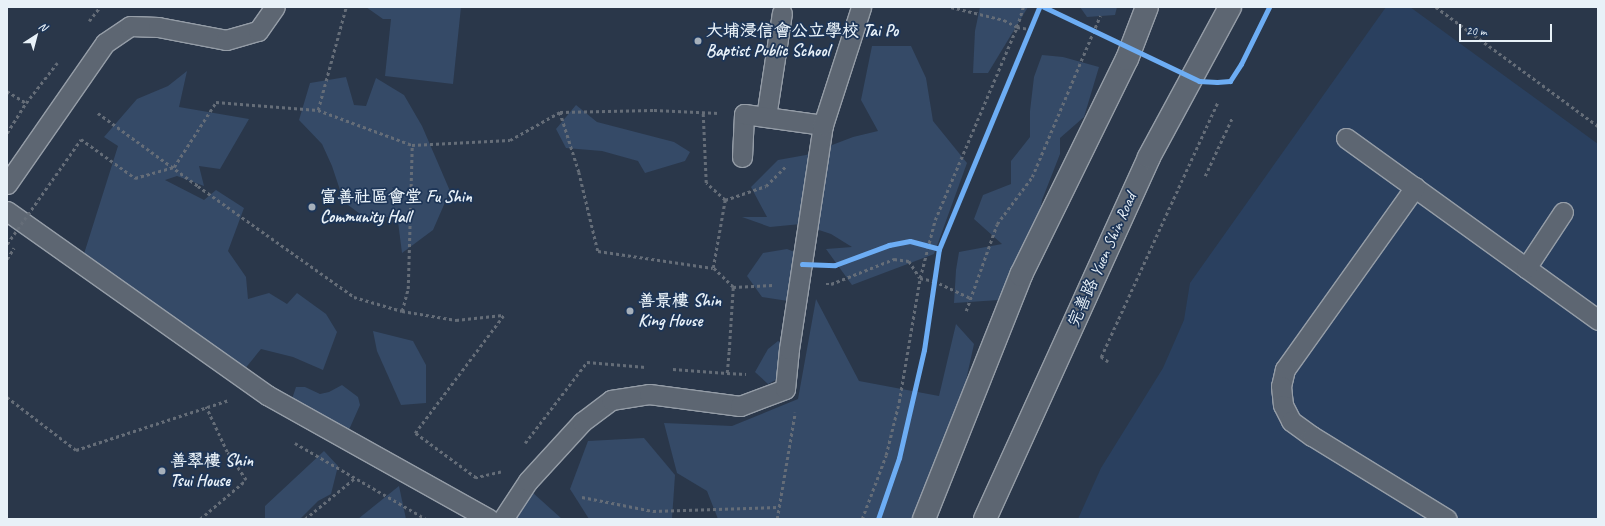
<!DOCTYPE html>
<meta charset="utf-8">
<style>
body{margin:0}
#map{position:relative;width:1605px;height:526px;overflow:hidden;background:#2a374a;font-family:Caveat,"LXGW WenKai TC",sans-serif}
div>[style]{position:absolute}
.built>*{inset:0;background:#2a405f}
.green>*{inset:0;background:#354a67}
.path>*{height:2.5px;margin-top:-1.25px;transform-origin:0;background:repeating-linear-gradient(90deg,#656d78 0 3px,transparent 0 6px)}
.roads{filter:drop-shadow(1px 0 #959da7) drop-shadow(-1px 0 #959da7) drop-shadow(0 1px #959da7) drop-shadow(0 -1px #959da7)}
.service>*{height:19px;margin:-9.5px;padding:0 9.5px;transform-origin:9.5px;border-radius:9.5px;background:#5d6672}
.primary>*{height:22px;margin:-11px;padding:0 11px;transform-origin:11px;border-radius:11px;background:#5d6672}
.path-bridge>*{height:2.5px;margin-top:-1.25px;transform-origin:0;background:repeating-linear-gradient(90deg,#656d78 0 3px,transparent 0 6px)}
.cycleway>*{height:5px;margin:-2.5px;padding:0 2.5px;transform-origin:2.5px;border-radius:2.5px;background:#6dadf4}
.dots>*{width:11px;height:11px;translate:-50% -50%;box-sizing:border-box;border:2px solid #1d3557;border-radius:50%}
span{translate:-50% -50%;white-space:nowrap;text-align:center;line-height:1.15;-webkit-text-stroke:3.5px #1d3557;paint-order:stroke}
.poi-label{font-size:17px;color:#e8f1f8;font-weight:700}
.left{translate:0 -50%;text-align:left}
.street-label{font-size:17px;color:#e8f1f8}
.frame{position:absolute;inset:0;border:8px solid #e8f1f8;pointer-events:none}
.north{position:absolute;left:16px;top:16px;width:40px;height:40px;-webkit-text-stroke:3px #1d3557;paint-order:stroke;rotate:36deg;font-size:11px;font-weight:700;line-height:16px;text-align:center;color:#e8f1f8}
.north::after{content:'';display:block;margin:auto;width:14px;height:18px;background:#e8f1f8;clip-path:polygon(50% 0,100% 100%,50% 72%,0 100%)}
.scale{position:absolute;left:1459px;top:24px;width:93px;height:18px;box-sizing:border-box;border:2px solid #e8f1f8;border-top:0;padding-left:5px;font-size:12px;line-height:14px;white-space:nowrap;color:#e8f1f8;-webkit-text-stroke:3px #1d3557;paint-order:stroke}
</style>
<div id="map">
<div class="built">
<i style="clip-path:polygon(1386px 7px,1410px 7px,1598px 144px,1598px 519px,1078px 519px,1101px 468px,1163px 368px,1184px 320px,1190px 283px)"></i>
</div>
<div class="green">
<i style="clip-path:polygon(366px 7px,461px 7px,453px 84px,385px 76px,391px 19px,383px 19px)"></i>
<i style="clip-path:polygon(980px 7px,1028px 7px,988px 73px,973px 73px,975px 31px)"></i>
<i style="clip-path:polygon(1080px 7px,1117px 7px,1115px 15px,1087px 17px)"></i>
<i style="clip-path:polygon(872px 46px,911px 46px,926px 78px,933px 121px,967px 163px,934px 254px,852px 285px,826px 249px,852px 247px,831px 234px,801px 224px,770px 227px,742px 217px,767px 217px,751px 187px,778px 160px,806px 155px,853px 137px,878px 131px,861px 100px)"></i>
<i style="clip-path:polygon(1042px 55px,1063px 57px,1099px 67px,1084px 117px,1060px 138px,1060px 154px,1042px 200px,1037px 227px,1021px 248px,1006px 291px,999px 300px,954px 303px,956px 270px,959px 252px,1002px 244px,974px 219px,983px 195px,1011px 184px,1011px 161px,1030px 137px,1030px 111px,1034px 77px)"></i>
<i style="clip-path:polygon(187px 71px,179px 107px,249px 119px,220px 169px,199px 166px,204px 186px,177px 176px,165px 180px,204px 200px,216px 190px,244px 208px,228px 251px,246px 277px,248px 299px,269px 293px,287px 304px,297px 293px,326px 314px,337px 332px,323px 370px,293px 357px,261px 349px,239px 376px,118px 302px,83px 257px,118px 146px,104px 137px,137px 99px,168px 86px)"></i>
<i style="clip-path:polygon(346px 77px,354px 105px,366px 106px,376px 78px,404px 95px,422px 126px,450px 191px,433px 230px,402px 253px,397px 214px,371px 222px,344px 202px,332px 166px,322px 144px,299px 120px,310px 83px)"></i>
<i style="clip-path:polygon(576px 105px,597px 122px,674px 142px,690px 152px,685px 161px,645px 173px,638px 161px,602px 151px,566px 148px,556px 129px)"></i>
<i style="clip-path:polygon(787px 249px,810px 258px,811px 273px,788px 301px,762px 297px,747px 276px,763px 253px)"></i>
<i style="clip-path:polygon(816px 299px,859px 381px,939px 396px,956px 324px,974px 344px,960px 408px,915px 519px,718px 519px,707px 491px,677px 473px,664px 423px,732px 426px,798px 399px)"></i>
<i style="clip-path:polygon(373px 331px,413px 341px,426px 365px,426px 403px,401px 405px,377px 351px)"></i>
<i style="clip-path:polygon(778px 341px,797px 349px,795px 370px,768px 384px,755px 372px,768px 349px)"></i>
<i style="clip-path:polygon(342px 385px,358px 397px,360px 405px,348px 432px,287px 414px,296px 387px,305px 387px,320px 394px,329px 392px)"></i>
<i style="clip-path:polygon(644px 438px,675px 475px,672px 519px,589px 519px,570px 489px,588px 441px)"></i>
<i style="clip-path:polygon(324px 451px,338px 466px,331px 494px,318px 501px,300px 519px,265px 519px,265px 506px)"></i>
<i style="clip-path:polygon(399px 486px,406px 519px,358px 519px)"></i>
<i style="clip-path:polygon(532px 492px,562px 519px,515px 519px)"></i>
</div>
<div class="path">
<i style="left:951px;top:7px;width:55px;rotate:13.8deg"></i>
<i style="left:1004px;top:20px;width:15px;rotate:28deg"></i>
<i style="left:1017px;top:27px;width:12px;rotate:9deg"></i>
<i style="left:1436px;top:7px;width:201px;rotate:36.3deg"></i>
<i style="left:89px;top:21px;width:18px;rotate:-52deg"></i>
<i style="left:7px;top:91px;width:22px;rotate:32deg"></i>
<i style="left:318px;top:110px;width:100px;rotate:20.4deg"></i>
<i style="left:412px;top:145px;width:98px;rotate:-2.9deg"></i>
<i style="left:510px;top:140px;width:57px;rotate:-29.2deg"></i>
<i style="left:560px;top:112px;width:94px;rotate:-1.2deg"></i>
<i style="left:654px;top:110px;width:65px;rotate:2.6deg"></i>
<i style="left:560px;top:112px;width:63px;rotate:72.4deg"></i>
<i style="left:579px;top:172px;width:81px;rotate:76.5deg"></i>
<i style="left:598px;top:251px;width:116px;rotate:8.4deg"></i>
<i style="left:98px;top:113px;width:124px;rotate:36.1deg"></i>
<i style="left:198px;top:186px;width:191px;rotate:35.4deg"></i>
<i style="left:354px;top:297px;width:50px;rotate:16.3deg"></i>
<i style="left:402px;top:311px;width:55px;rotate:9.5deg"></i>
<i style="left:456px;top:320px;width:47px;rotate:-6.1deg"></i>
<i style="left:7px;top:133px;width:36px;rotate:-58deg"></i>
<i style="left:26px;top:103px;width:51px;rotate:-52.2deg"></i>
<i style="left:1205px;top:176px;width:64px;rotate:-65deg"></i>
<i style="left:135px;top:178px;width:41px;rotate:-15.8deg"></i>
<i style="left:174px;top:167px;width:77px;rotate:-57.1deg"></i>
<i style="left:216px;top:102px;width:102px;rotate:4.5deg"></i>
<i style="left:318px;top:110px;width:107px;rotate:-74.8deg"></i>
<i style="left:725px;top:200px;width:43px;rotate:-18.9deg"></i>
<i style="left:766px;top:186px;width:30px;rotate:-45deg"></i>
<i style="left:7px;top:259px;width:13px;rotate:-58deg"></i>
<i style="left:826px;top:284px;width:5px"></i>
<i style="left:831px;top:284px;width:68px;rotate:-21.6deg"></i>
<i style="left:894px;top:259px;width:15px;rotate:8deg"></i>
<i style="left:909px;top:261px;width:20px;rotate:57deg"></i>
<i style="left:920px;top:278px;width:14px;rotate:12deg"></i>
<i style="left:934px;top:281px;width:40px;rotate:25deg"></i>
<i style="left:733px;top:287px;width:40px;rotate:-2.9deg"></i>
<i style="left:402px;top:311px;width:23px;rotate:-75deg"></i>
<i style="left:408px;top:289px;width:144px;rotate:-88.4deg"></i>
<i style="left:966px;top:311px;width:92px;rotate:-70.4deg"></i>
<i style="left:997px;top:224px;width:59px;rotate:-53.3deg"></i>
<i style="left:1032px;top:177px;width:175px;rotate:-67.1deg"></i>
<i style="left:1108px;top:362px;width:9px;rotate:-144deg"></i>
<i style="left:1101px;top:357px;width:281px;rotate:-65.4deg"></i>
<i style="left:673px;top:369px;width:54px;rotate:4.2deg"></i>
<i style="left:727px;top:373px;width:22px;rotate:-85deg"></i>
<i style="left:729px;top:351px;width:64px;rotate:-86.4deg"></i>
<i style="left:733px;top:287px;width:28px;rotate:-136deg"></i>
<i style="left:713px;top:268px;width:69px;rotate:-80deg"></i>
<i style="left:725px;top:200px;width:25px;rotate:-138deg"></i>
<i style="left:706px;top:183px;width:70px;rotate:-92.5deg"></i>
<i style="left:727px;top:373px;width:19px;rotate:3deg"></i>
<i style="left:7px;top:397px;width:87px;rotate:37.5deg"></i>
<i style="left:76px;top:450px;width:161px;rotate:-18.1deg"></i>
<i style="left:295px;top:443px;width:151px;rotate:30.1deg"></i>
<i style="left:525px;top:443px;width:102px;rotate:-52.6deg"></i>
<i style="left:587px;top:362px;width:59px;rotate:4.8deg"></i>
<i style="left:501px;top:472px;width:26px;rotate:167deg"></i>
<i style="left:476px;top:478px;width:76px;rotate:-143.6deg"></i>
<i style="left:415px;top:433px;width:148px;rotate:-53deg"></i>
<i style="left:582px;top:497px;width:72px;rotate:11.2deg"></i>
<i style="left:653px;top:511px;width:125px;rotate:-1.8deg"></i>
<i style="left:200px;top:519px;width:60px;rotate:-40.3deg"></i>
<i style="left:246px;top:480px;width:34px;rotate:-124deg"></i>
<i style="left:227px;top:452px;width:50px;rotate:-115deg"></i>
<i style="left:305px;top:519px;width:65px;rotate:-39.4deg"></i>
<i style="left:777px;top:519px;width:108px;rotate:-80.4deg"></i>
<i style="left:862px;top:519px;width:68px;rotate:-69.4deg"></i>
<i style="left:886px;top:455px;width:55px;rotate:-76.2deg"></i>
<i style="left:899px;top:402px;width:126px;rotate:-80.4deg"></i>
<i style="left:920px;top:278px;width:60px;rotate:-75.5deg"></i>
<i style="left:935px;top:220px;width:210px;rotate:-67deg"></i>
<i style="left:1017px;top:27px;width:21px;rotate:-73deg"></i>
</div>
<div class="roads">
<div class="service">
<i style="left:766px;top:117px;width:105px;rotate:-81.3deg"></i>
<i style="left:1346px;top:138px;width:311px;rotate:35.8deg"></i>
<i style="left:742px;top:157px;width:43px;rotate:-87.3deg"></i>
<i style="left:744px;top:114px;width:80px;rotate:7.9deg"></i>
<i style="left:7px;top:184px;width:172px;rotate:-55.2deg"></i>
<i style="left:105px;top:43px;width:30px;rotate:-34deg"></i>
<i style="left:130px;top:26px;width:28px;rotate:2deg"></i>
<i style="left:158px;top:27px;width:69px;rotate:10.8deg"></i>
<i style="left:226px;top:40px;width:33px;rotate:-16deg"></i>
<i style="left:258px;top:31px;width:29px;rotate:-55deg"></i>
<i style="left:1415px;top:187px;width:224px;rotate:125.5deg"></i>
<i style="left:1285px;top:369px;width:17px;rotate:103deg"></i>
<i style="left:1281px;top:386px;width:19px;rotate:84deg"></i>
<i style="left:1283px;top:405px;width:18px;rotate:63deg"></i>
<i style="left:1291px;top:421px;width:26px;rotate:36deg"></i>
<i style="left:1312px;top:436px;width:158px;rotate:31.6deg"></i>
<i style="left:7px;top:211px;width:319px;rotate:35.3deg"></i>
<i style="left:267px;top:395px;width:254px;rotate:29.2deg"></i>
<i style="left:1526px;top:268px;width:67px;rotate:-56.5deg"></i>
<i style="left:503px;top:519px;width:45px;rotate:-56.7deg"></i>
<i style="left:528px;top:481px;width:80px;rotate:-47.5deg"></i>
<i style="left:582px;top:422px;width:36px;rotate:-37deg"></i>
<i style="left:611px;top:400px;width:38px;rotate:-9deg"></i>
<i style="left:649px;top:394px;width:92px;rotate:7.5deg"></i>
<i style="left:740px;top:406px;width:48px;rotate:-20.7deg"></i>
<i style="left:785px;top:389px;width:40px;rotate:-84.3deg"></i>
<i style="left:789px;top:349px;width:227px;rotate:-81.4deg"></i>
<i style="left:823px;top:125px;width:124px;rotate:-72.1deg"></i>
</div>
<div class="primary">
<i style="left:924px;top:519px;width:263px;rotate:-68.3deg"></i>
<i style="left:1021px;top:275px;width:241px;rotate:-63.9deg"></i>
<i style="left:1127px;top:59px;width:56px;rotate:-69deg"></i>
<i style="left:985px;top:519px;width:397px;rotate:-65.6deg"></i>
<i style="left:1149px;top:157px;width:170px;rotate:-61.6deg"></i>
</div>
</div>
<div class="path-bridge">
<i style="left:7px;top:244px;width:128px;rotate:-54.8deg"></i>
<i style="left:81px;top:139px;width:67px;rotate:35.8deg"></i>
</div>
<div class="cycleway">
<i style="left:1044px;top:7px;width:172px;rotate:25.5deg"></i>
<i style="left:1199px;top:81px;width:18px;rotate:3deg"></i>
<i style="left:1217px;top:82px;width:13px;rotate:-4deg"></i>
<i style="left:1230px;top:81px;width:20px;rotate:-57deg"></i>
<i style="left:1241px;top:64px;width:64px;rotate:-63.8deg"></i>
<i style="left:802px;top:264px;width:33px;rotate:2deg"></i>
<i style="left:835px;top:265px;width:58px;rotate:-20.3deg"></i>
<i style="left:889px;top:245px;width:21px;rotate:-11deg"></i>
<i style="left:910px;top:241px;width:30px;rotate:15deg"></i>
<i style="left:878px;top:519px;width:65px;rotate:-71deg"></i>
<i style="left:899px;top:458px;width:111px;rotate:-77deg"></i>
<i style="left:924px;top:350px;width:102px;rotate:-81.6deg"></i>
<i style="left:939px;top:249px;width:262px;rotate:-67.5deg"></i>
</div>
<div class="dots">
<i style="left:698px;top:41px;background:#a6b0bb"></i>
<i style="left:312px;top:207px;background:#a6b0bb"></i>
<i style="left:630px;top:311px;background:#a6b0bb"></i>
<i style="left:162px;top:471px;background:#a6b0bb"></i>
</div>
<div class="poi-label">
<span class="left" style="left:706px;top:41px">大埔浸信會公立學校 Tai Po<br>Baptist Public School</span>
<span class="left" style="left:320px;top:207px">富善社區會堂 Fu Shin<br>Community Hall</span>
<span class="left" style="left:638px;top:311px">善景樓 Shin<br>King House</span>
<span class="left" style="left:170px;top:471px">善翠樓 Shin<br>Tsui House</span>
</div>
<div class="street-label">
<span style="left:1102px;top:260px;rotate:-66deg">完善路 Yuen Shin Road</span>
</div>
<div class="frame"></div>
<div class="north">N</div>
<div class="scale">20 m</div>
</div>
